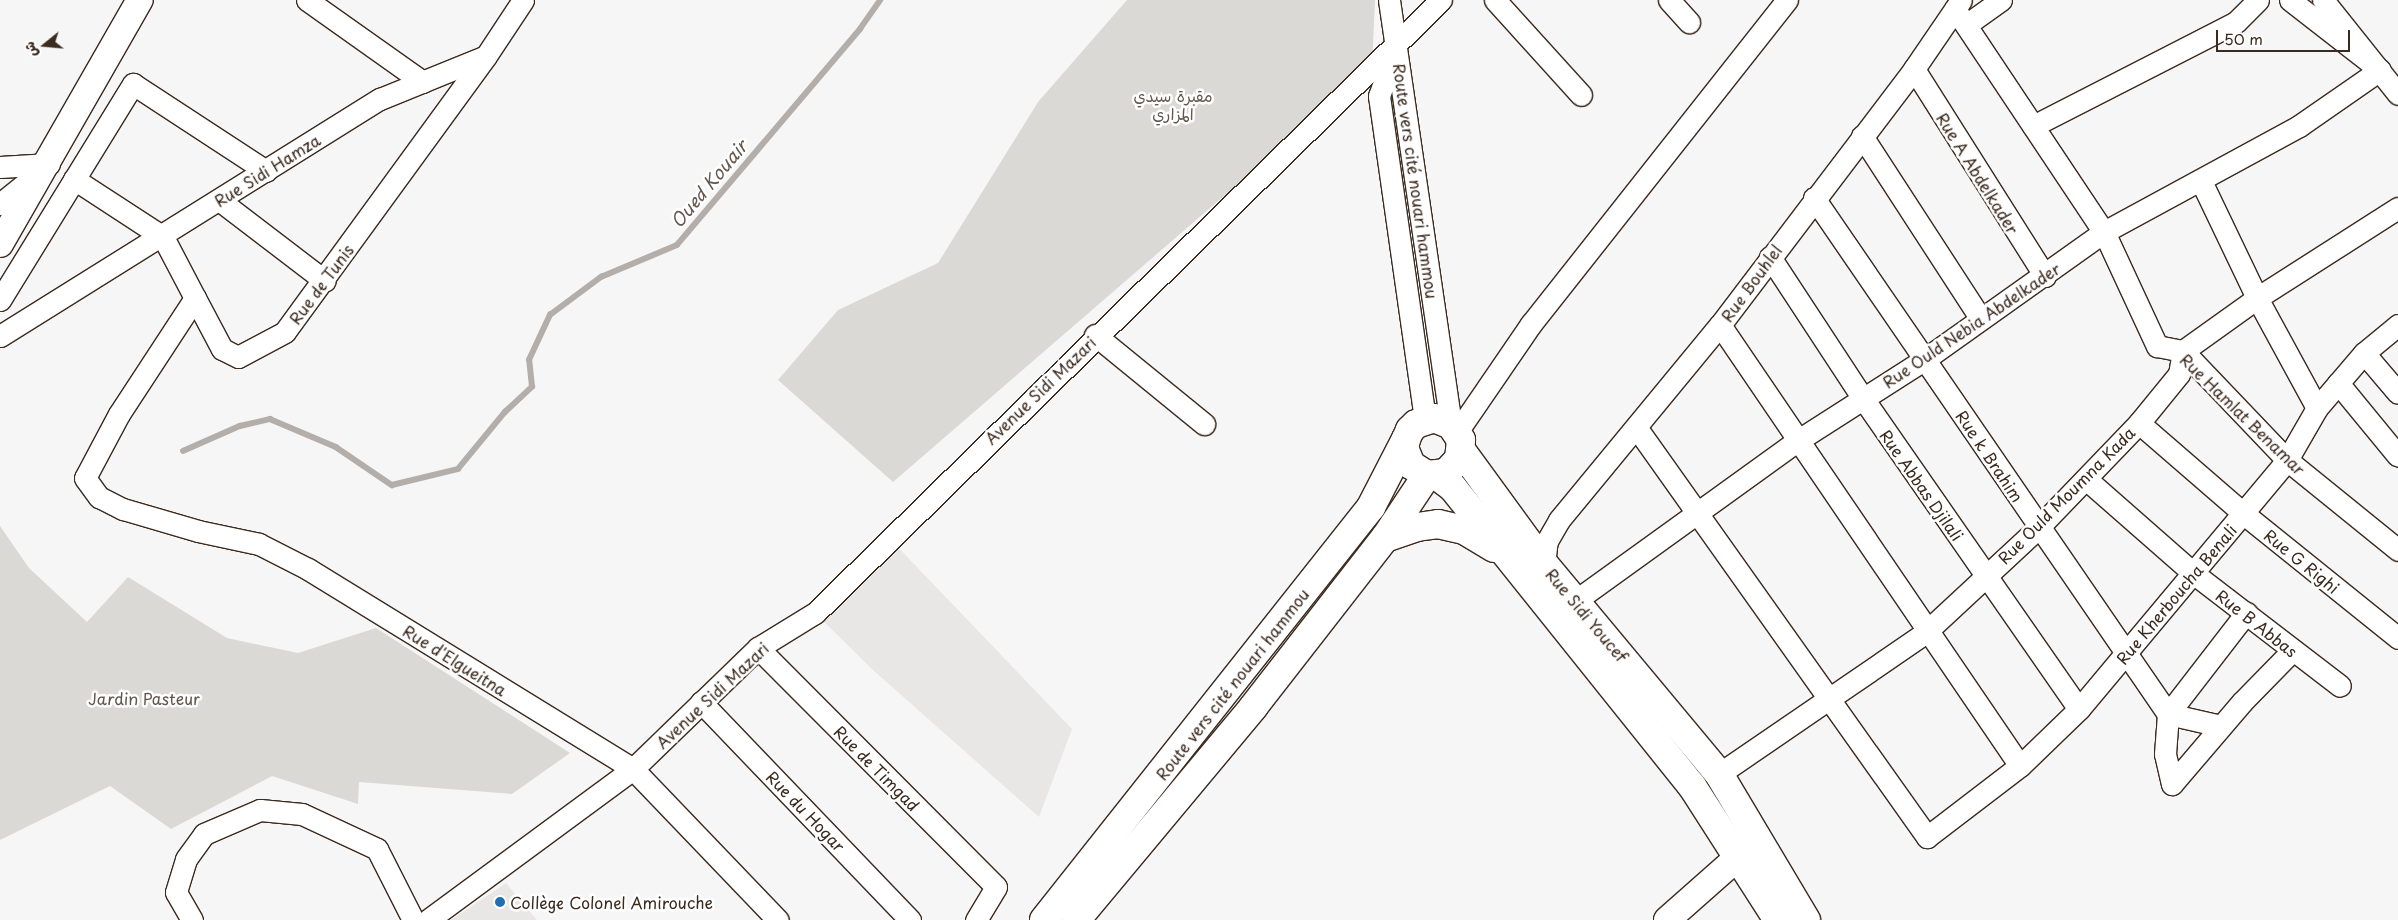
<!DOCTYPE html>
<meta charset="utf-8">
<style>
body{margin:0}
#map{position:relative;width:2398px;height:920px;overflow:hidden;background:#f7f6f6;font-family:"Playpen Sans","Playpen Sans Arabic",sans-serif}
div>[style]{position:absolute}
.built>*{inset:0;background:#e9e7e6}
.green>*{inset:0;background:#dbd9d6}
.stream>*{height:5.5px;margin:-2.75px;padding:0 2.75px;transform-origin:2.75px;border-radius:2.75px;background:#b4aeaa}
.roads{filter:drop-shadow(1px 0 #3b2a1e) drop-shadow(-1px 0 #3b2a1e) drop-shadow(0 1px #3b2a1e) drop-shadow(0 -1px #3b2a1e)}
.minor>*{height:21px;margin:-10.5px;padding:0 10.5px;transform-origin:10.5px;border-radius:10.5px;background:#fff}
.tertiary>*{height:26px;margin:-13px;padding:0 13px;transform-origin:13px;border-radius:13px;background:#fff}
.secondary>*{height:28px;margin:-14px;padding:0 14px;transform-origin:14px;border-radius:14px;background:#fff}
.dots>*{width:14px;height:14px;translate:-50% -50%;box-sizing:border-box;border:2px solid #fff;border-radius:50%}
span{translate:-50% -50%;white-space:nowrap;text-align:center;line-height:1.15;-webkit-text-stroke:5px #fff;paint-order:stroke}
.park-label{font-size:16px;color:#63564c}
.street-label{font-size:16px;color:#3b2a1e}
.poi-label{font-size:16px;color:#3b2a1e}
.left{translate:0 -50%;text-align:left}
.water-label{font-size:18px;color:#65584f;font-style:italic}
.north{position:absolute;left:20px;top:20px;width:50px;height:50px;-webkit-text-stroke:4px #fff;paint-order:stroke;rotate:253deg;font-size:14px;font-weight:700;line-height:20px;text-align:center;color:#3b2a1e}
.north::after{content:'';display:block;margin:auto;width:18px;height:22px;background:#3b2a1e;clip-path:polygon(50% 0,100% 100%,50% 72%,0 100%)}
.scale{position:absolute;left:2216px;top:30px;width:134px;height:22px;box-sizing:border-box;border:2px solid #3b2a1e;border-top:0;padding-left:6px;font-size:15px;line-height:18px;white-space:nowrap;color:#3b2a1e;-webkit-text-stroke:4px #fff;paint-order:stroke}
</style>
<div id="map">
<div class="built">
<i style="clip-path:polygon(891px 540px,1072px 729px,1039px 817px,874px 671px,815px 613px)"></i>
<i style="clip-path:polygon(506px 883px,537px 920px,451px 920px)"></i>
</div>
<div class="green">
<i style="clip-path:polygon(1127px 0,1375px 0,1372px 68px,893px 482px,778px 380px,838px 310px,938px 263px,1038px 102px)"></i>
<i style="clip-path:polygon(0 526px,29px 568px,87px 622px,128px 577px,227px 638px,298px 653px,376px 628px,570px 753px,512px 794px,359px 782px,358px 804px,272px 776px,171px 829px,110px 786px,0 840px)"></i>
</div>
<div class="stream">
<i style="left:183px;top:451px;width:62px;rotate:-23.7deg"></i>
<i style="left:240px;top:426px;width:31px;rotate:-13deg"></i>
<i style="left:270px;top:419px;width:72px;rotate:23deg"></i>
<i style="left:336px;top:447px;width:68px;rotate:34.2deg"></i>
<i style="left:392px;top:485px;width:68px;rotate:-13.6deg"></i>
<i style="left:458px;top:469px;width:74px;rotate:-50.5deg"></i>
<i style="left:505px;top:412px;width:37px;rotate:-43deg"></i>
<i style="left:532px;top:387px;width:27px;rotate:-96deg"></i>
<i style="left:529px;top:360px;width:50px;rotate:-65deg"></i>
<i style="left:550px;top:315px;width:64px;rotate:-36.7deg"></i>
<i style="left:601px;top:277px;width:82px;rotate:-22.8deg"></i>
<i style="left:677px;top:245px;width:283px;rotate:-49.7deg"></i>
<i style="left:860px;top:29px;width:35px;rotate:-55deg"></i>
</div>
<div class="roads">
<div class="minor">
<i style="left:307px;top:0;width:142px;rotate:35.3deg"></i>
<i style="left:1389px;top:0;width:429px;rotate:81.7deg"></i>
<i style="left:1495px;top:0;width:128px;rotate:47.8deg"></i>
<i style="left:1669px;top:0;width:30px;rotate:48deg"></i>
<i style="left:2323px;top:0;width:120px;rotate:51.4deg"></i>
<i style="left:1955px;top:9px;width:268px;rotate:56.3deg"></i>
<i style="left:2104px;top:232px;width:126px;rotate:65.1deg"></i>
<i style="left:2157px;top:346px;width:26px;rotate:11deg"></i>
<i style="left:2183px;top:351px;width:151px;rotate:46.3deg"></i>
<i style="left:2287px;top:460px;width:143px;rotate:39deg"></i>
<i style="left:1966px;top:25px;width:43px;rotate:-35.5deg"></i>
<i style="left:1396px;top:49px;width:50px;rotate:109.9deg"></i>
<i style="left:1379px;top:96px;width:327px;rotate:81.9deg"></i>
<i style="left:486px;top:56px;width:341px;rotate:126.1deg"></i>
<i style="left:285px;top:332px;width:53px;rotate:152deg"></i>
<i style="left:238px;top:357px;width:18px;rotate:-153deg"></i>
<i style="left:222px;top:349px;width:58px;rotate:-117.9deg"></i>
<i style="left:195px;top:298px;width:139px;rotate:123.2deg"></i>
<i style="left:119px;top:414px;width:72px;rotate:118deg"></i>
<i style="left:85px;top:478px;width:24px;rotate:54deg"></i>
<i style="left:99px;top:497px;width:27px;rotate:27deg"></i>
<i style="left:123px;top:509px;width:78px;rotate:16.3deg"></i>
<i style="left:198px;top:531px;width:62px;rotate:12deg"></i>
<i style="left:259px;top:544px;width:55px;rotate:27deg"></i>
<i style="left:308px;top:569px;width:382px;rotate:31.6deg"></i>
<i style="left:633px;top:769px;width:209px;rotate:46.2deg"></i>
<i style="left:1914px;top:69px;width:245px;rotate:57.7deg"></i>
<i style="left:2033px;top:126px;width:228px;rotate:-27.1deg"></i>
<i style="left:2236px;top:22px;width:31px;rotate:-45deg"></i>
<i style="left:1862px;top:136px;width:218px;rotate:57deg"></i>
<i style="left:0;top:167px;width:49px;rotate:-3.5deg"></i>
<i style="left:74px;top:179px;width:106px;rotate:33.1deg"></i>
<i style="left:163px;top:237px;width:69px;rotate:62.3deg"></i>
<i style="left:2201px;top:181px;width:130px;rotate:64.4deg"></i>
<i style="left:2257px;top:298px;width:125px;rotate:61.4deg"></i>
<i style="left:1814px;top:198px;width:626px;rotate:55.55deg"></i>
<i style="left:2168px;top:714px;width:128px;rotate:-52.3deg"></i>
<i style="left:219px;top:200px;width:133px;rotate:37.4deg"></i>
<i style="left:0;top:204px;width:48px;rotate:-39deg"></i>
<i style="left:1770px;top:257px;width:168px;rotate:56.7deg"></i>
<i style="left:1862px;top:397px;width:380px;rotate:55.2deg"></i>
<i style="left:0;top:300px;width:254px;rotate:-58.4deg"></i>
<i style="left:133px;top:84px;width:159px;rotate:33.2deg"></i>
<i style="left:1720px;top:325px;width:533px;rotate:55.77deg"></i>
<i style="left:1095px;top:335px;width:141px;rotate:39.2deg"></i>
<i style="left:0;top:336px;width:448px;rotate:-32deg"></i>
<i style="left:380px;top:99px;width:114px;rotate:-22.1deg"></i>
<i style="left:486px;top:56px;width:67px;rotate:-56.5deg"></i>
<i style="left:2364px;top:353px;width:52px;rotate:49.6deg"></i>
<i style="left:2338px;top:383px;width:94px;rotate:50.6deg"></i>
<i style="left:2139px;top:423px;width:139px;rotate:40.9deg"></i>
<i style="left:2244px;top:514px;width:198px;rotate:38.8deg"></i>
<i style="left:1636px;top:427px;width:503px;rotate:54.63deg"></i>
<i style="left:1927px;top:837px;width:117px;rotate:-37.4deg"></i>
<i style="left:2020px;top:766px;width:82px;rotate:-44deg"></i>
<i style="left:2079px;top:709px;width:324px;rotate:-50.1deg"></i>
<i style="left:2287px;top:460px;width:60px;rotate:-60deg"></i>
<i style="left:2317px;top:408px;width:72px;rotate:-49.5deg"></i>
<i style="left:2364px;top:353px;width:44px;rotate:-39.5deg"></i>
<i style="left:1457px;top:432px;width:131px;rotate:-55.6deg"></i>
<i style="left:1531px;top:324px;width:413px;rotate:-51.7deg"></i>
<i style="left:2086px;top:479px;width:142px;rotate:41.3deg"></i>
<i style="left:2193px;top:573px;width:185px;rotate:37.5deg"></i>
<i style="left:1544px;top:564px;width:23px;rotate:-83deg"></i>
<i style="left:1547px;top:541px;width:24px;rotate:-60deg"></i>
<i style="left:1559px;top:520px;width:253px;rotate:-50.5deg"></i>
<i style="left:1720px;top:325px;width:321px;rotate:-52.8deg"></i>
<i style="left:1914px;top:69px;width:83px;rotate:-55.7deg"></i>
<i style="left:1575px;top:601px;width:274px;rotate:-35.8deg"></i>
<i style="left:1797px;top:441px;width:152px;rotate:-32.6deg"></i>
<i style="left:1925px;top:359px;width:219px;rotate:-35.4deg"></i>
<i style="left:2104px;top:232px;width:222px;rotate:-28.5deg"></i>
<i style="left:2299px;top:126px;width:98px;rotate:-34.7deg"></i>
<i style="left:2380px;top:70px;width:114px;rotate:-142.1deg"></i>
<i style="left:758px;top:648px;width:337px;rotate:45.1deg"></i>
<i style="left:996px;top:887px;width:39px;rotate:121deg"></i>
<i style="left:701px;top:702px;width:302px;rotate:46.2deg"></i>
<i style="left:2221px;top:726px;width:54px;rotate:-167.2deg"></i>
<i style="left:2168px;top:714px;width:40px;rotate:94.3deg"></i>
<i style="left:2165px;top:754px;width:31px;rotate:77deg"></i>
<i style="left:2172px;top:784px;width:108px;rotate:-49.5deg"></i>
<i style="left:2242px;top:702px;width:71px;rotate:-45.6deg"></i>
<i style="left:1719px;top:774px;width:251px;rotate:-34.4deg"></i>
<i style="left:1926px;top:632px;width:153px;rotate:-42.9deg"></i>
<i style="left:2038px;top:528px;width:146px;rotate:-46.1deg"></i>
<i style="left:2139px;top:423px;width:63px;rotate:-50.8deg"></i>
<i style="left:2179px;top:374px;width:23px;rotate:-80deg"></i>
<i style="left:2183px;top:351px;width:91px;rotate:-35.6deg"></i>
<i style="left:2257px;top:298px;width:167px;rotate:-32.6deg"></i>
<i style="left:192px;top:920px;width:32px;rotate:-120deg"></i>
<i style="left:176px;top:892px;width:34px;rotate:-73deg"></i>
<i style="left:186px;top:859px;width:31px;rotate:-54deg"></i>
<i style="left:204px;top:834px;width:61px;rotate:-23.2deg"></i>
<i style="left:260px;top:810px;width:42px;rotate:5.4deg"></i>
<i style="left:302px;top:814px;width:83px;rotate:25deg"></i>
<i style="left:377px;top:849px;width:80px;rotate:63.1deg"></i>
<i style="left:428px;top:920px;width:255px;rotate:-36.4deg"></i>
<i style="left:633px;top:769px;width:174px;rotate:-44.1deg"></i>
<i style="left:758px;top:648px;width:67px;rotate:-31.6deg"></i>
<i style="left:815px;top:613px;width:876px;rotate:-44.4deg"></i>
</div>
<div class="tertiary">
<i style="left:0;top:244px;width:281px;rotate:-60.2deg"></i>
<i style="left:1667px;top:920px;width:94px;rotate:-41.5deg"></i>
<i style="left:1737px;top:858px;width:23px;rotate:-34deg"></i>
</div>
<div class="secondary">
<i style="left:1461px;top:450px;width:141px;rotate:53.9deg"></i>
<i style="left:1544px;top:564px;width:273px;rotate:50.2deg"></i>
<i style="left:1719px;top:774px;width:170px;rotate:59.2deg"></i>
<i style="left:1436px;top:475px;width:21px;rotate:37deg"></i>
<i style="left:1453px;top:488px;width:382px;rotate:51.3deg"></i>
<i style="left:1692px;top:786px;width:159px;rotate:57.3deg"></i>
<i style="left:1385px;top:538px;width:34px;rotate:-19deg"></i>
<i style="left:1417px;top:527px;width:21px;rotate:-8deg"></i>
<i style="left:1438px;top:524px;width:27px;rotate:13deg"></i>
<i style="left:1464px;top:530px;width:35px;rotate:31deg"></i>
<i style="left:1044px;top:920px;width:527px;rotate:-51.63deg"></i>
<i style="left:1371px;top:507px;width:76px;rotate:-62.8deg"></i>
<i style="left:1406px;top:439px;width:10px;rotate:-66deg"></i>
<i style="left:1410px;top:430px;width:8px;rotate:-45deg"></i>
<i style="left:1416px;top:424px;width:19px;rotate:-18deg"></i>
<i style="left:1434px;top:418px;width:18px;rotate:22deg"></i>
<i style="left:1451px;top:425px;width:18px;rotate:56deg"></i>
<i style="left:1461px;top:440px;width:19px;rotate:96deg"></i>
<i style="left:1459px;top:459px;width:19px;rotate:133deg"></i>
<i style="left:1446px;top:473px;width:19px;rotate:174deg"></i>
<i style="left:1427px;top:475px;width:19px;rotate:-148deg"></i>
<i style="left:1411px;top:465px;width:18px;rotate:-112deg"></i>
<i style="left:1404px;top:448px;width:9px;rotate:-77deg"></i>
<i style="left:1076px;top:920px;width:278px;rotate:-50.2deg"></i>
<i style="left:1254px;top:706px;width:213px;rotate:-52.1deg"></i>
<i style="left:1385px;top:538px;width:76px;rotate:-56.3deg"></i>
</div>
</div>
<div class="dots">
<i style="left:500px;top:902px;background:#1f6fb2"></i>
</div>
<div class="park-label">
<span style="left:1173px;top:104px">مقبرة سيدي<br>المزاري</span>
<span style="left:144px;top:698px">Jardin Pasteur</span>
</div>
<div class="street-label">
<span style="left:267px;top:170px;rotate:-32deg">Rue Sidi Hamza</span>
<span style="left:1978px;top:173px;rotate:58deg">Rue A Abdelkader</span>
<span style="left:1416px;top:181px;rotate:82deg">Route vers cité nouari hammou</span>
<span style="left:1751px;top:283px;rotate:-54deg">Rue Bouhlel</span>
<span style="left:321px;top:284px;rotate:-53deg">Rue de Tunis</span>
<span style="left:1971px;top:325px;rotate:-34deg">Rue Ould Nebia Abdelkader</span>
<span style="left:1040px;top:390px;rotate:-44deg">Avenue Sidi Mazari</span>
<span style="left:2243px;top:414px;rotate:44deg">Rue Hamlat Benamar</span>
<span style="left:1990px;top:456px;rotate:56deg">Rue k Brahim</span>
<span style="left:1922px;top:485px;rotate:55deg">Rue Abbas Djilali</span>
<span style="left:2066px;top:495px;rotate:-45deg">Rue Ould Moumna Kada</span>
<span style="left:2302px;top:561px;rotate:39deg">Rue G Righi</span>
<span style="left:2176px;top:594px;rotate:-50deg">Rue Kherboucha Benali</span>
<span style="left:1587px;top:615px;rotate:50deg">Rue Sidi Youcef</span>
<span style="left:2257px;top:623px;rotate:38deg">Rue B Abbas</span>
<span style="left:455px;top:660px;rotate:32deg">Rue d'Elgueitna</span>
<span style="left:1232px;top:684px;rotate:-52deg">Route vers cité nouari hammou</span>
<span style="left:712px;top:695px;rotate:-43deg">Avenue Sidi Mazari</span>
<span style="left:877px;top:768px;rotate:45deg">Rue de Timgad</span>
<span style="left:806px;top:811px;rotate:46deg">Rue du Hogar</span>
</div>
<div class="poi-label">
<span class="left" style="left:510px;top:902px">Collège Colonel Amirouche</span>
</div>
<div class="water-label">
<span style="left:709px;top:184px;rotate:-50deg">Oued Kouair</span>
</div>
<div class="north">ش</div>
<div class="scale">50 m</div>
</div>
